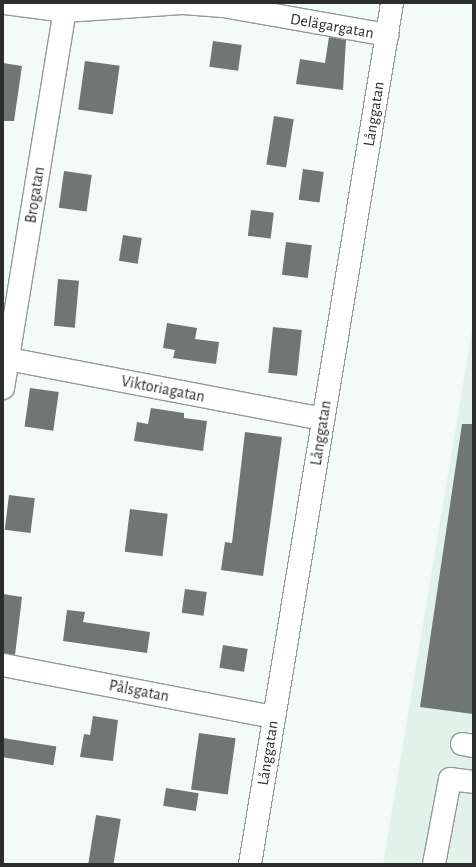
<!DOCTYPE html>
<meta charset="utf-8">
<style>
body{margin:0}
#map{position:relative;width:476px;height:867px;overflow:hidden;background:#f3fbf8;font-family:"Alegreya Sans",sans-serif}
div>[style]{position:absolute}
.built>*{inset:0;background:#e2f2eb}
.building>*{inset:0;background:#6f7673;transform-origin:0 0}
.roads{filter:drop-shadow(1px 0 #939a97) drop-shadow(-1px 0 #939a97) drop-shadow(0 1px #939a97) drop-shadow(0 -1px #939a97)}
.minor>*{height:22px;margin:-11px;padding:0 11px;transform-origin:11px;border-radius:11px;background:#fff}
span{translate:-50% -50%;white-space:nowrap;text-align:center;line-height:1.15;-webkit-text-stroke:4px #fff;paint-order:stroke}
.street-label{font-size:16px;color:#2b2e2d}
.frame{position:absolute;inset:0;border:4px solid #2b2e2d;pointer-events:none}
</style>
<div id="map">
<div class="built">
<i style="clip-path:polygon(473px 324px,473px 864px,383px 864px)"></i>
</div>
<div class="building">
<i style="clip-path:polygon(329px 37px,346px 40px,343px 90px,296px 84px,300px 59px,325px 63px)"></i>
<i style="left:213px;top:41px;width:29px;height:26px;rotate:8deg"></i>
<i style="left:85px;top:61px;width:35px;height:49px;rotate:8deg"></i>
<i style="clip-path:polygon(3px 63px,22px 66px,14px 121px,3px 121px)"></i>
<i style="left:274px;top:116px;width:20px;height:49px;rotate:9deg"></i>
<i style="left:303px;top:169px;width:21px;height:31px;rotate:8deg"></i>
<i style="left:64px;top:171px;width:28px;height:37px;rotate:8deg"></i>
<i style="left:251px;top:210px;width:23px;height:26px;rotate:7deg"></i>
<i style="left:123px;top:235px;width:19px;height:26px;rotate:9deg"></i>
<i style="left:286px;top:242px;width:26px;height:33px;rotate:7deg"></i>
<i style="left:58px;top:279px;width:21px;height:47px;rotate:5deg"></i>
<i style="clip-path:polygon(167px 323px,197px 328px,195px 339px,219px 342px,216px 364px,173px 358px,175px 350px,163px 348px)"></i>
<i style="left:273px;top:327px;width:29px;height:46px;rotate:6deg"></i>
<i style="left:30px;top:388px;width:29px;height:39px;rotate:8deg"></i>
<i style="clip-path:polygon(151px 408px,184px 413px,184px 418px,207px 421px,203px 451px,134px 441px,137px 422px,148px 424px)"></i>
<i style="clip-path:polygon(462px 424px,473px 424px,473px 714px,420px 707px)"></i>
<i style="clip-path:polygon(245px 432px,282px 437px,263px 576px,221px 570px,225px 542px,232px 543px)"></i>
<i style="left:9px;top:495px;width:26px;height:35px;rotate:7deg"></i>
<i style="left:130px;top:509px;width:38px;height:43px;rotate:7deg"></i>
<i style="left:185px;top:589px;width:22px;height:24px;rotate:8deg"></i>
<i style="clip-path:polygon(3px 594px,22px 597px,15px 655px,3px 653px)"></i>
<i style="clip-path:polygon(67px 610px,85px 612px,83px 622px,150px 632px,147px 653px,63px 641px)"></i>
<i style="left:223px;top:645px;width:25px;height:23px;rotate:9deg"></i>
<i style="clip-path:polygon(93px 716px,118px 720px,113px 761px,80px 757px,84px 734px,90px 735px)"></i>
<i style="left:199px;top:733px;width:37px;height:57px;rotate:8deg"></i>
<i style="left:3px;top:738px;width:54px;height:19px;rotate:9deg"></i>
<i style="left:166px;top:788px;width:33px;height:18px;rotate:9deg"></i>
<i style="left:96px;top:815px;width:25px;height:49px;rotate:9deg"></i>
</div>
<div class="roads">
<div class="minor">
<i style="left:5px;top:3px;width:61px;rotate:7.6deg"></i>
<i style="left:65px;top:11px;width:117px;rotate:-3.9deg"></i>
<i style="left:183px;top:3px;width:40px;rotate:4.3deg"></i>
<i style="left:223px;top:6px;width:167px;rotate:10deg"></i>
<i style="left:3px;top:358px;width:326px;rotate:10.8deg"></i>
<i style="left:3px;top:388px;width:390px;rotate:-80.7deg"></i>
<i style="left:3px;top:665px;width:276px;rotate:10.9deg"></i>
<i style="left:462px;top:744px;width:11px;rotate:10deg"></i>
<i style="left:250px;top:864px;width:873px;rotate:-80.63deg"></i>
<i style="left:434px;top:864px;width:86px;rotate:-79.3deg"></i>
<i style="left:450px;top:779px;width:23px;rotate:7deg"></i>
</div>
</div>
<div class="street-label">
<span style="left:332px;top:26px;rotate:10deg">Delägargatan</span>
<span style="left:374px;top:114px;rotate:-81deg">Långgatan</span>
<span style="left:35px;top:195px;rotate:-81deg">Brogatan</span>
<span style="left:163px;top:389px;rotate:11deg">Viktoriagatan</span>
<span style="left:321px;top:433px;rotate:-81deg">Långgatan</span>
<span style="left:139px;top:691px;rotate:11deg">Pålsgatan</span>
<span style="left:268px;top:753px;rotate:-81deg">Långgatan</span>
</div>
<div class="frame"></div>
</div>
